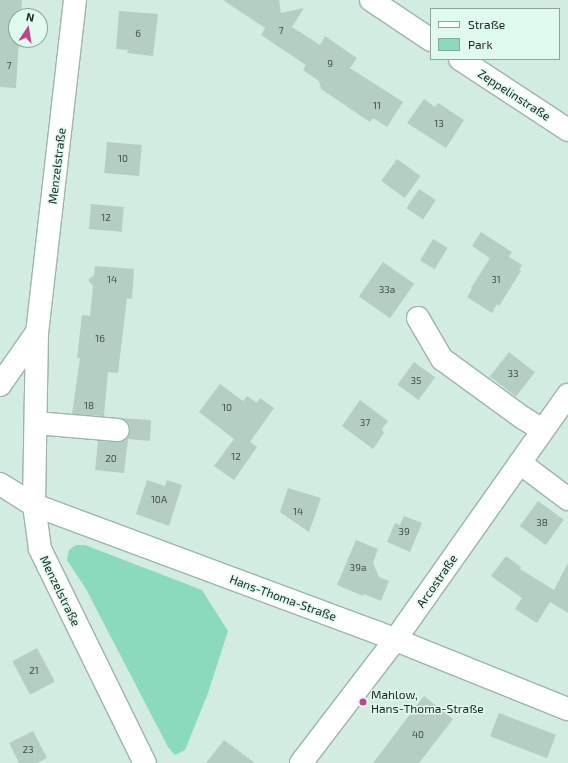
<!DOCTYPE html>
<meta charset="utf-8">
<style>
body{margin:0}
#map{position:relative;width:568px;height:763px;overflow:hidden;background:#d2ece1;font-family:"Exo 2",sans-serif}
div>[style]{position:absolute}
.green>*{inset:0;background:#8adabb}
.building>*{inset:0;background:#b4cec2;transform-origin:0 0}
.roads{filter:drop-shadow(1px 0 #9bb5aa) drop-shadow(-1px 0 #9bb5aa) drop-shadow(0 1px #9bb5aa) drop-shadow(0 -1px #9bb5aa)}
.minor>*{height:22px;margin:-11px;padding:0 11px;transform-origin:11px;border-radius:11px;background:#fff}
.dots>*{width:11px;height:11px;translate:-50% -50%;box-sizing:border-box;border:2px solid #dffaee;border-radius:50%}
span{translate:-50% -50%;white-space:nowrap;text-align:center;line-height:1.15;-webkit-text-stroke:3px #dffaee;paint-order:stroke}
.number-label{font-size:10px;color:#404e48}
.number-label span{-webkit-text-stroke-width:0}
.street-label{font-size:12px;color:#1a241f}
.poi-label{font-size:12px;color:#1a241f}
.left{translate:0 -50%;text-align:left}
.legend{position:absolute;left:430px;top:8px;width:130px;height:52px;box-sizing:border-box;background:#dffaee;border:1px solid #90a49b;margin:0;padding:5px 7px;list-style:none;font-size:12px;color:#1a241f}
.legend li{display:flex;align-items:center;gap:8px;height:20px}
.legend b{width:20px;border:1px solid #90a49b}
.north{position:absolute;left:8px;top:8px;width:40px;height:40px;box-sizing:border-box;background:#dffaee;border:1px solid #90a49b;border-radius:50%;rotate:12deg;font-size:11px;font-weight:700;line-height:16px;text-align:center;color:#1a241f}
.north::after{content:'';display:block;margin:auto;width:14px;height:18px;background:#c1428e;clip-path:polygon(50% 0,100% 100%,50% 72%,0 100%)}
</style>
<div id="map">
<div class="green">
<i style="clip-path:polygon(76px 545px,85px 545px,202px 590px,228px 631px,208px 693px,185px 750px,175px 755px,168px 747px,86px 589px,67px 560px,69px 550px)"></i>
</div>
<div class="building">
<i style="clip-path:polygon(0 0,22px 0,21px 16px,16px 16px,16px 40px,19px 40px,16px 88px,0 87px)"></i>
<i style="clip-path:polygon(223px 0,279px 0,281px 13px,304px 8px,292px 27px,320px 45px,325px 36px,357px 58px,350px 68px,403px 102px,387px 127px,373px 118px,370px 122px,321px 89px,319px 81px,303px 70px,306px 65px,261px 35px,265px 28px)"></i>
<i style="clip-path:polygon(119px 11px,158px 14px,153px 56px,127px 53px,128px 50px,116px 49px)"></i>
<i style="clip-path:polygon(424px 99px,435px 107px,438px 103px,464px 120px,446px 148px,407px 123px)"></i>
<i style="left:107px;top:142px;width:35px;height:31px;rotate:5deg"></i>
<i style="left:397px;top:159px;width:29px;height:27px;rotate:36deg"></i>
<i style="left:419px;top:189px;width:20px;height:23px;rotate:33deg"></i>
<i style="left:91px;top:204px;width:33px;height:25px;rotate:5deg"></i>
<i style="clip-path:polygon(481px 232px,512px 252px,509px 257px,522px 265px,519px 270px,521px 271px,499px 306px,497px 304px,492px 313px,467px 297px,472px 289px,471px 288px,490px 258px,472px 246px)"></i>
<i style="left:433px;top:239px;width:17px;height:25px;rotate:31deg"></i>
<i style="left:383px;top:262px;width:38px;height:42px;rotate:35deg"></i>
<i style="clip-path:polygon(95px 266px,134px 269px,132px 299px,127px 298px,118px 373px,108px 372px,104px 416px,72px 414px,80px 358px,77px 358px,82px 315px,90px 316px,93px 286px,88px 280px,94px 275px)"></i>
<i style="left:509px;top:352px;width:33px;height:31px;rotate:38deg"></i>
<i style="left:414px;top:362px;width:26px;height:28px;rotate:36deg"></i>
<i style="clip-path:polygon(220px 384px,243px 401px,247px 396px,257px 403px,260px 398px,274px 408px,250px 442px,257px 447px,234px 480px,214px 466px,234px 439px,199px 412px)"></i>
<i style="clip-path:polygon(360px 400px,388px 421px,382px 429px,384px 433px,373px 449px,342px 426px)"></i>
<i style="clip-path:polygon(119px 418px,151px 420px,150px 441px,128px 439px,124px 473px,95px 470px,98px 441px,117px 442px,124px 441px,128px 437px,130px 431px,129px 424px,125px 420px)"></i>
<i style="clip-path:polygon(147px 480px,165px 486px,167px 480px,182px 485px,169px 526px,136px 514px)"></i>
<i style="clip-path:polygon(288px 488px,321px 498px,309px 532px,280px 512px)"></i>
<i style="left:538px;top:501px;width:32px;height:31px;rotate:36deg"></i>
<i style="clip-path:polygon(404px 516px,422px 523px,410px 552px,387px 542px,395px 523px,400px 525px)"></i>
<i style="clip-path:polygon(356px 540px,378px 549px,373px 563px,379px 577px,389px 581px,381px 601px,364px 594px,363px 596px,337px 585px)"></i>
<i style="clip-path:polygon(506px 556px,521px 567px,520px 569px,554px 590px,568px 563px,568px 613px,550px 602px,537px 623px,515px 609px,522px 598px,491px 576px)"></i>
<i style="left:37px;top:648px;width:38px;height:28px;rotate:62deg"></i>
<i style="clip-path:polygon(424px 696px,453px 719px,419px 763px,373px 763px)"></i>
<i style="left:499px;top:713px;width:61px;height:25px;rotate:21deg"></i>
<i style="clip-path:polygon(33px 731px,47px 758px,37px 763px,19px 763px,9px 743px)"></i>
<i style="clip-path:polygon(224px 740px,255px 763px,206px 763px)"></i>
</div>
<div class="roads">
<div class="minor">
<i style="left:75px;top:0;width:334px;rotate:96.5deg"></i>
<i style="left:37px;top:332px;width:173px;rotate:91deg"></i>
<i style="left:34px;top:505px;width:44px;rotate:82.2deg"></i>
<i style="left:40px;top:549px;width:238px;rotate:63.9deg"></i>
<i style="left:371px;top:0;width:72px;rotate:33.7deg"></i>
<i style="left:460px;top:59px;width:129px;rotate:33.3deg"></i>
<i style="left:418px;top:318px;width:48px;rotate:59.7deg"></i>
<i style="left:442px;top:359px;width:100px;rotate:36.1deg"></i>
<i style="left:523px;top:418px;width:23px;rotate:31deg"></i>
<i style="left:0;top:385px;width:65px;rotate:-55.1deg"></i>
<i style="left:36px;top:423px;width:82px;rotate:4.9deg"></i>
<i style="left:520px;top:463px;width:60px;rotate:36.9deg"></i>
<i style="left:0;top:484px;width:40px;rotate:32deg"></i>
<i style="left:34px;top:505px;width:365px;rotate:20.4deg"></i>
<i style="left:376px;top:632px;width:207px;rotate:21.9deg"></i>
<i style="left:301px;top:763px;width:155px;rotate:-52.6deg"></i>
<i style="left:395px;top:640px;width:300px;rotate:-54.8deg"></i>
</div>
</div>
<div class="dots">
<i style="left:363px;top:702px;background:#c1428e"></i>
</div>
<div class="number-label">
<span style="left:281px;top:31px">7</span>
<span style="left:138px;top:34px">6</span>
<span style="left:330px;top:64px">9</span>
<span style="left:9px;top:66px">7</span>
<span style="left:377px;top:106px">11</span>
<span style="left:439px;top:124px">13</span>
<span style="left:123px;top:159px">10</span>
<span style="left:106px;top:218px">12</span>
<span style="left:112px;top:280px">14</span>
<span style="left:496px;top:280px">31</span>
<span style="left:387px;top:290px">33a</span>
<span style="left:100px;top:339px">16</span>
<span style="left:513px;top:374px">33</span>
<span style="left:416px;top:381px">35</span>
<span style="left:89px;top:406px">18</span>
<span style="left:227px;top:408px">10</span>
<span style="left:365px;top:423px">37</span>
<span style="left:236px;top:457px">12</span>
<span style="left:111px;top:459px">20</span>
<span style="left:159px;top:500px">10A</span>
<span style="left:298px;top:512px">14</span>
<span style="left:542px;top:523px">38</span>
<span style="left:404px;top:532px">39</span>
<span style="left:358px;top:568px">39a</span>
<span style="left:34px;top:671px">21</span>
<span style="left:418px;top:735px">40</span>
<span style="left:28px;top:750px">23</span>
</div>
<div class="street-label">
<span style="left:514px;top:95px;rotate:33deg">Zeppelinstraße</span>
<span style="left:57px;top:166px;rotate:-83deg">Menzelstraße</span>
<span style="left:437px;top:581px;rotate:-55deg">Arcostraße</span>
<span style="left:60px;top:591px;rotate:64deg">Menzelstraße</span>
<span style="left:283px;top:598px;rotate:20deg">Hans-Thoma-Straße</span>
</div>
<div class="poi-label">
<span class="left" style="left:371px;top:702px">Mahlow,<br>Hans-Thoma-Straße</span>
</div>
<ul class="legend">
<li><b style="height:5px;background:#fff"></b>Straße</li>
<li><b style="height:11px;background:#8adabb"></b>Park</li>
</ul>
<div class="north">N</div>
</div>
